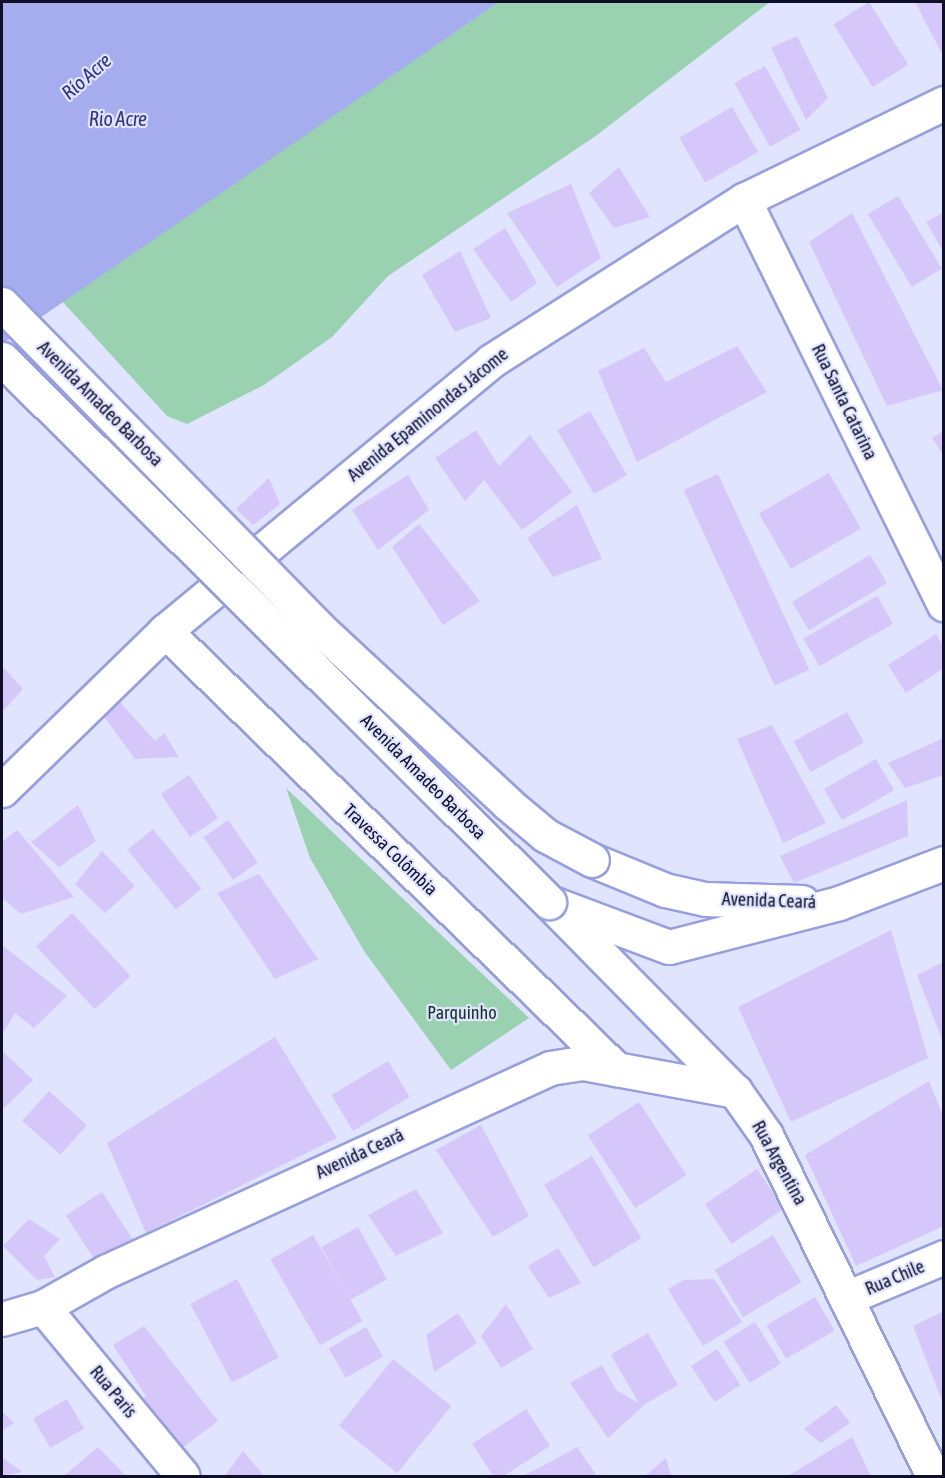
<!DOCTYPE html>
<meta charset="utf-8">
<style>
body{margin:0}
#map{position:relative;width:945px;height:1478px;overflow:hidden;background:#e0e4ff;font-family:"Asap Condensed",sans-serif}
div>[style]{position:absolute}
.green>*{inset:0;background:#9ad1b0}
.water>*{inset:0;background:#a5adee}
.building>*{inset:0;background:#d6c7fa;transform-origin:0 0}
.roads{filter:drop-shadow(2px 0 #979fdc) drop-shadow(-2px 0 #979fdc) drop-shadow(0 2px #979fdc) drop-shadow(0 -2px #979fdc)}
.street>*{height:33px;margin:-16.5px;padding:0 16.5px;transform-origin:16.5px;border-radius:16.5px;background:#fff}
.secondary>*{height:33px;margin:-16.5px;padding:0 16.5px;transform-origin:16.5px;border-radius:16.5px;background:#fff}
.primary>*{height:33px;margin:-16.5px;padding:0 16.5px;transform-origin:16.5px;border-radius:16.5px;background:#fff}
.bridges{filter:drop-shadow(2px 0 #979fdc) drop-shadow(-2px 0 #979fdc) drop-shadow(0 2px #979fdc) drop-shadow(0 -2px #979fdc)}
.primary-bridge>*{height:33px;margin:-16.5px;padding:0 16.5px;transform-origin:16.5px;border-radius:16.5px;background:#fff}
span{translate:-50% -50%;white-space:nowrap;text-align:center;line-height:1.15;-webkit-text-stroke:4.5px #e0e4ff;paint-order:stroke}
.street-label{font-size:18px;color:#0f1027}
.park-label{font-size:18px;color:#123221}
.water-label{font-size:20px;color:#33337e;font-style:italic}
.frame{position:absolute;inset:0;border:3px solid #0f1027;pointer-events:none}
</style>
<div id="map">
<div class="green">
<i style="clip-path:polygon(499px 2px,770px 2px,597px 135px,388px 276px,332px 337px,264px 385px,187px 424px,167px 416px,61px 300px)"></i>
<i style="clip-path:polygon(286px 788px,529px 1018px,451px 1070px,364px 951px,310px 858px)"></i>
</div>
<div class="water">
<i style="clip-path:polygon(2px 2px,499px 2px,2px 344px)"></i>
</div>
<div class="building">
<i style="left:869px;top:2px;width:74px;height:42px;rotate:58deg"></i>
<i style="clip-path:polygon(915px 2px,944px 2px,944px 51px,941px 52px)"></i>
<i style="clip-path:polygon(797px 36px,828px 98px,806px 120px,771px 48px)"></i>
<i style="left:765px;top:66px;width:73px;height:35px;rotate:61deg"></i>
<i style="left:732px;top:107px;width:52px;height:61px;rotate:60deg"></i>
<i style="clip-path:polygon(619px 167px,650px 217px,614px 228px,589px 193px)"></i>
<i style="clip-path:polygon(571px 184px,601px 258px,557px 287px,507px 213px)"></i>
<i style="left:898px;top:196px;width:85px;height:35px;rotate:59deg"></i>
<i style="clip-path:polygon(944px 212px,944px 253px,926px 222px)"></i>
<i style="clip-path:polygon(852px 213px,943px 390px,887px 406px,809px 242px)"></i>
<i style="clip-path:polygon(505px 228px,537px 283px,511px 302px,473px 249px)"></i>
<i style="clip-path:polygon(460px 251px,491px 318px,455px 332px,422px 275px)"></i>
<i style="clip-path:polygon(737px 346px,767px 392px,637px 462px,598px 371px,644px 348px,666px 382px)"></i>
<i style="left:590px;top:411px;width:74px;height:38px;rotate:60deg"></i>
<i style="clip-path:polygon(476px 430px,499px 466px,530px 435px,572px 492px,522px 530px,484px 480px,465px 501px,435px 458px)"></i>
<i style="clip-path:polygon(944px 431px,944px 456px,932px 438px)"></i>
<i style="left:829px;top:473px;width:64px;height:81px;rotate:60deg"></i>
<i style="left:718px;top:474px;width:216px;height:38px;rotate:65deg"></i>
<i style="clip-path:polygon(408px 475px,429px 510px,378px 550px,352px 510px)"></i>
<i style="clip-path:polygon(269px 478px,280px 504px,253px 525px,236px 509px)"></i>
<i style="clip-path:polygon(577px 505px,602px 559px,553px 577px,527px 538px)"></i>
<i style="clip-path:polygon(419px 524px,480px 601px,443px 625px,392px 547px)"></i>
<i style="left:870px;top:555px;width:33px;height:91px;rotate:59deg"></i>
<i style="left:877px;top:596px;width:32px;height:85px;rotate:60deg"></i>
<i style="clip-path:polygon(936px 634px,944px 647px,944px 668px,906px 693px,888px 665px)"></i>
<i style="clip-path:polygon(2px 666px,23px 689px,2px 712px)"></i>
<i style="clip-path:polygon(118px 700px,155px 741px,164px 733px,179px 757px,135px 759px,100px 711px)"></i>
<i style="left:847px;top:712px;width:35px;height:61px;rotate:61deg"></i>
<i style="clip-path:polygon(772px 725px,826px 823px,783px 843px,737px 739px)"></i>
<i style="clip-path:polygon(944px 738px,944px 775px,905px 788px,888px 763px)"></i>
<i style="left:876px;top:759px;width:36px;height:60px;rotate:60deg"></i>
<i style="left:189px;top:775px;width:52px;height:34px;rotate:56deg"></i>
<i style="clip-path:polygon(907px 800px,908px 836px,794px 883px,780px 856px)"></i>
<i style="clip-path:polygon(78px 805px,96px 841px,59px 867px,31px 842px)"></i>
<i style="left:228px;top:820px;width:52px;height:30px;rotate:55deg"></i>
<i style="left:153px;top:829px;width:77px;height:33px;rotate:51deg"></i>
<i style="clip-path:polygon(17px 830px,74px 897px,21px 914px,2px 898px,2px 842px)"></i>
<i style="clip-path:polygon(102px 851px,135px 886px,105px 913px,75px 884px)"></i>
<i style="clip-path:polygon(259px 874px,318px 959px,275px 979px,217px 893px)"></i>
<i style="left:72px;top:913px;width:86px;height:49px;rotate:47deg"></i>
<i style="clip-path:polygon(891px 930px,928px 1058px,791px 1122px,738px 1007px)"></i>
<i style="clip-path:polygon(2px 945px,67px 996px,34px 1028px,15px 1013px,2px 1035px)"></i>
<i style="clip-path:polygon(944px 962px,944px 1042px,943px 1042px,917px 975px)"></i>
<i style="clip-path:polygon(275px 1037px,337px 1138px,146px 1233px,107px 1143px)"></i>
<i style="clip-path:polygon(2px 1051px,33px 1080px,2px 1110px)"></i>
<i style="left:388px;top:1061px;width:42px;height:66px;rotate:59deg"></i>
<i style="clip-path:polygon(929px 1081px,944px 1118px,944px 1226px,856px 1266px,805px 1155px)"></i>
<i style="left:49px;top:1091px;width:51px;height:40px;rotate:42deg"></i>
<i style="left:639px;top:1102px;width:87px;height:61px;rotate:57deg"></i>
<i style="clip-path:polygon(481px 1125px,529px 1216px,493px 1237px,436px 1150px)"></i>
<i style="left:592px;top:1156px;width:96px;height:56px;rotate:59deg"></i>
<i style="left:757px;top:1169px;width:48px;height:63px;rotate:56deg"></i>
<i style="clip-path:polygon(416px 1189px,443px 1233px,396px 1256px,368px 1215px)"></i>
<i style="left:102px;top:1192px;width:59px;height:43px;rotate:57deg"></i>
<i style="clip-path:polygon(29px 1219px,60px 1239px,44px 1256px,55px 1277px,37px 1280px,3px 1246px)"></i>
<i style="left:358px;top:1227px;width:60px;height:42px;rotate:61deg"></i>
<i style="left:313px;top:1235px;width:99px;height:49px;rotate:60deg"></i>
<i style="left:773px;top:1235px;width:55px;height:68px;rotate:59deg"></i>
<i style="clip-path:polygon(558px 1248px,581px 1283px,549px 1298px,528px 1266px)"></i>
<i style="left:237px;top:1279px;width:89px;height:53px;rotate:62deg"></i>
<i style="clip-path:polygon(714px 1279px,742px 1322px,703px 1346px,668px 1289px,684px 1280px)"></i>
<i style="left:815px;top:1297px;width:39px;height:56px;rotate:60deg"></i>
<i style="clip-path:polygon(506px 1304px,533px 1349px,501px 1368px,481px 1336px)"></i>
<i style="clip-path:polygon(944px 1311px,944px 1397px,941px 1398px,913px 1326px)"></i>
<i style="clip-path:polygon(458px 1313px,477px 1343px,434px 1372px,426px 1335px)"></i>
<i style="left:755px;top:1322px;width:49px;height:37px;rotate:58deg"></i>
<i style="clip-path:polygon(144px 1326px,218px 1421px,178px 1451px,134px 1409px,146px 1396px,113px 1345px)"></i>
<i style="left:366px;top:1327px;width:34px;height:43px;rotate:60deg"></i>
<i style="left:648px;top:1333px;width:60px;height:43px;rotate:60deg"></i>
<i style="left:717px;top:1349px;width:43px;height:31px;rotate:57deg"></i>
<i style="left:393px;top:1359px;width:75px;height:86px;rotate:39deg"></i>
<i style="clip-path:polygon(602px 1365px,616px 1390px,643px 1406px,608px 1438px,570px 1383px)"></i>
<i style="left:67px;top:1399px;width:34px;height:39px;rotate:60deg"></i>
<i style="clip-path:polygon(836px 1405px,850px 1423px,821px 1443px,804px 1429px)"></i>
<i style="left:526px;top:1409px;width:44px;height:64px;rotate:57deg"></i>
<i style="clip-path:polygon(2px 1411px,14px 1423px,2px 1431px)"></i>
<i style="clip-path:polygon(852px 1437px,871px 1476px,788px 1476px)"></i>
<i style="clip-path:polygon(98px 1447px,126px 1476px,64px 1476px)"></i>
<i style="clip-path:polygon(577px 1447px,597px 1476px,523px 1476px,554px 1460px)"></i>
<i style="clip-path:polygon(243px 1451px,264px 1476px,225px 1476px)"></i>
<i style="clip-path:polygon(2px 1457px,22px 1472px,2px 1476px)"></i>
<i style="clip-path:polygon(666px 1458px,671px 1476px,645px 1476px)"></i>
</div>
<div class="roads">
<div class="street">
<i style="left:744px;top:200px;width:451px;rotate:63.7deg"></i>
<i style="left:165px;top:631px;width:629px;rotate:44.16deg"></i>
<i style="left:2px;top:790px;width:228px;rotate:-44.3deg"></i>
<i style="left:165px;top:631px;width:423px;rotate:-39.6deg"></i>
<i style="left:491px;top:361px;width:300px;rotate:-32.5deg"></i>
<i style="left:744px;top:200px;width:222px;rotate:-25.9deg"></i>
<i style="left:846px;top:1298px;width:106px;rotate:-22.7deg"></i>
<i style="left:43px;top:1307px;width:219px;rotate:50.4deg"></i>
<i style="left:2px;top:1319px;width:43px;rotate:-16.3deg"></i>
<i style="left:43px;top:1307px;width:73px;rotate:-29.4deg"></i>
<i style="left:107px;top:1271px;width:487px;rotate:-24.6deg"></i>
<i style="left:550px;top:1068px;width:33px;rotate:-9deg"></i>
<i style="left:583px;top:1063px;width:155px;rotate:10.4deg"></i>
</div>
<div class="secondary">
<i style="left:549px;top:902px;width:265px;rotate:45.5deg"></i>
<i style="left:735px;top:1091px;width:54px;rotate:54.8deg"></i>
<i style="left:766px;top:1135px;width:380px;rotate:63.9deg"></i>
</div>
<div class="primary">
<i style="left:592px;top:860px;width:79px;rotate:22.3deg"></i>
<i style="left:665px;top:890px;width:41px;rotate:12.7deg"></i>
<i style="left:705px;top:899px;width:97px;rotate:1.8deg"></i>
<i style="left:549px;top:902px;width:128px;rotate:20.6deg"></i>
<i style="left:669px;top:947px;width:176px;rotate:-14.5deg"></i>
<i style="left:839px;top:903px;width:112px;rotate:-20.9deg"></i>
</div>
</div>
<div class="bridges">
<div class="primary-bridge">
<i style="left:2px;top:304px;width:453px;rotate:45.6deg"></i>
<i style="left:319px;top:628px;width:257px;rotate:42.9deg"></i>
<i style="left:507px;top:803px;width:50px;rotate:40.1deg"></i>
<i style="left:545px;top:835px;width:53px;rotate:28deg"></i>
<i style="left:2px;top:359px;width:771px;rotate:44.79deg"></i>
</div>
</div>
<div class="street-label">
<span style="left:844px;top:402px;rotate:64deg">Rua Santa Catarina</span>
<span style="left:100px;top:404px;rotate:45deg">Avenida Amadeo Barbosa</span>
<span style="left:428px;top:415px;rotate:-39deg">Avenida Epaminondas Jácome</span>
<span style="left:423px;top:777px;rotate:45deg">Avenida Amadeo Barbosa</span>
<span style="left:390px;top:850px;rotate:44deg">Travessa Colômbia</span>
<span style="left:769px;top:901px;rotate:2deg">Avenida Ceará</span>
<span style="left:360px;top:1154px;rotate:-25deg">Avenida Ceará</span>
<span style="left:779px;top:1163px;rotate:61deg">Rua Argentina</span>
<span style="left:895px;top:1278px;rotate:-23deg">Rua Chile</span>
<span style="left:113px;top:1392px;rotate:50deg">Rua Paris</span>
</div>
<div class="park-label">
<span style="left:462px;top:1013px">Parquinho</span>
</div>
<div class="water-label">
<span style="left:86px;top:76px;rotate:-41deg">Río Acre</span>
<span style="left:118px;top:118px">Rio Acre</span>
</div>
<div class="frame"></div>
</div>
